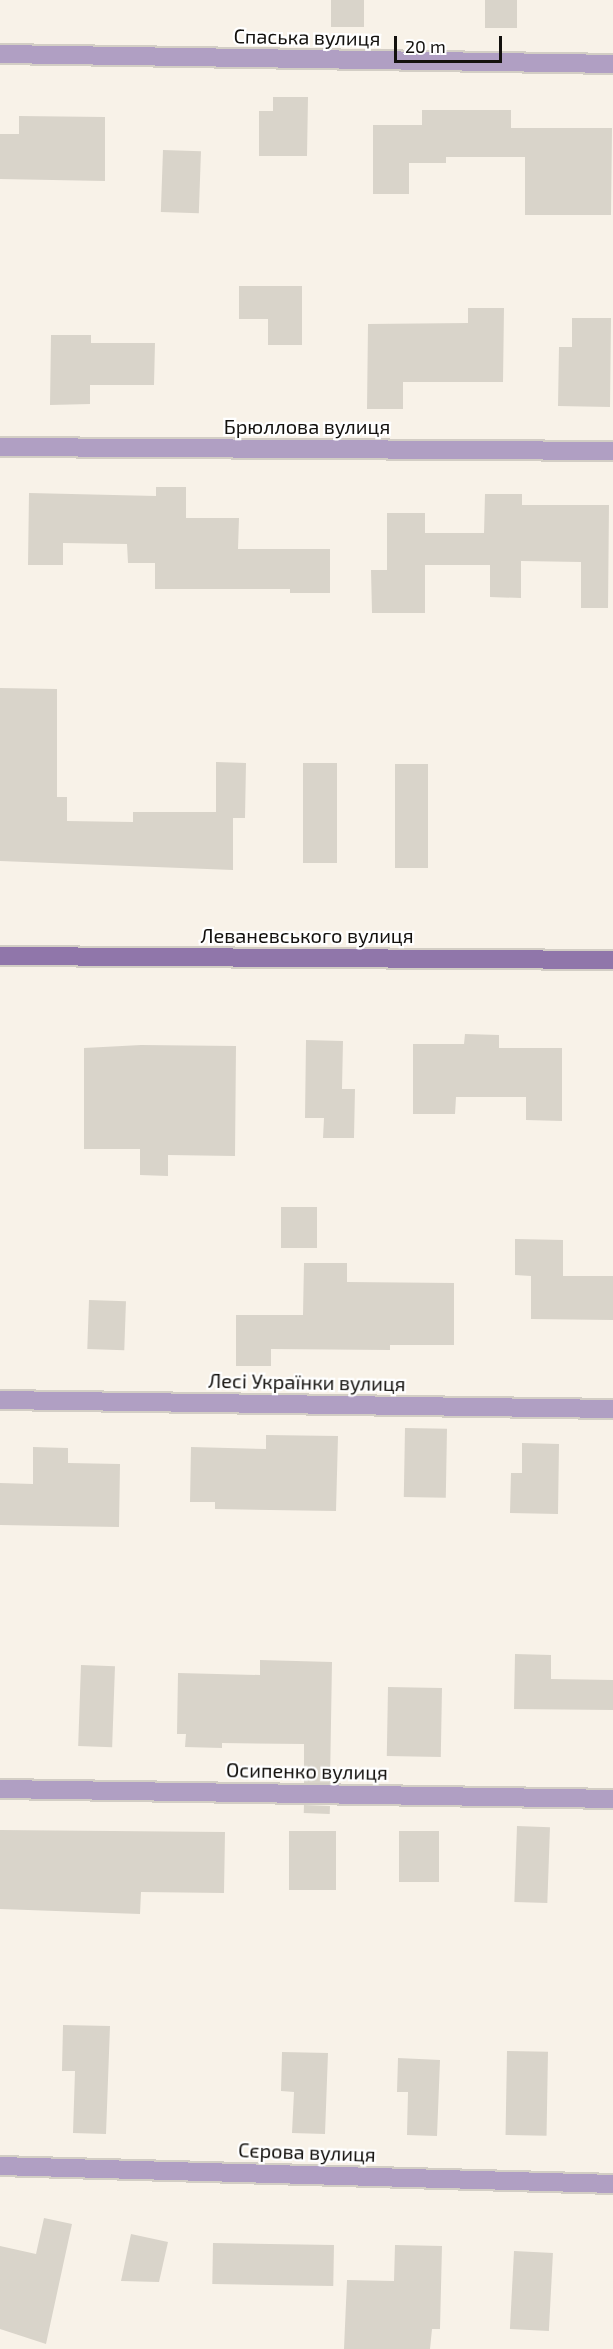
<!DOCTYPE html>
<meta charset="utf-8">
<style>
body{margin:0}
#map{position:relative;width:613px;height:2349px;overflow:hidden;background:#f8f2e8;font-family:"Exo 2",sans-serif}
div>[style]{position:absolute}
.building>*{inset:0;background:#d9d4ca;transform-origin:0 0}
.roads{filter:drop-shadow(2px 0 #d3cec5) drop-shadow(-2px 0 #d3cec5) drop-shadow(0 2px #d3cec5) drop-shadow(0 -2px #d3cec5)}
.street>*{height:18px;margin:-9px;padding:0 9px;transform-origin:9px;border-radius:9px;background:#b09fc3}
.secondary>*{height:18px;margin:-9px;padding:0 9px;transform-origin:9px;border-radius:9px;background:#9076aa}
span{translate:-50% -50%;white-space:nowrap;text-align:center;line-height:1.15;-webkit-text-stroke:4.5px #fff;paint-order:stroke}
.street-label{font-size:20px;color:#13110e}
.scale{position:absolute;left:394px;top:36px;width:108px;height:27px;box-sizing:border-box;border:3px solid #13110e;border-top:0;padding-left:8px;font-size:18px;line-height:21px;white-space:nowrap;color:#13110e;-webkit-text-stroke:4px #fff;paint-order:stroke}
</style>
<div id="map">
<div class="building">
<i style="left:331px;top:0;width:33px;height:27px"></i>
<i style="left:485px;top:0;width:32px;height:28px"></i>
<i style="clip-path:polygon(273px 97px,308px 97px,307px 156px,259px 156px,259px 111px,273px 111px)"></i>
<i style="clip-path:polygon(422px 110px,511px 110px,511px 128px,612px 128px,611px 215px,525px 215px,525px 157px,446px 157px,446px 163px,409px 163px,409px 194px,373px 194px,373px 125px,422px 125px)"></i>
<i style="clip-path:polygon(19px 116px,105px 117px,105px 181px,0 179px,0 134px,19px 134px)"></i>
<i style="left:163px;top:150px;width:38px;height:62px;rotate:2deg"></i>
<i style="clip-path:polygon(239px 286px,302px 286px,302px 345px,268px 345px,268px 319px,239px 319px)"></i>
<i style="clip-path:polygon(468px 308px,504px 308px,503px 382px,403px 382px,403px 409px,367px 409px,368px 324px,468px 323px)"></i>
<i style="clip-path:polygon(572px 318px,611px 318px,610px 407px,558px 406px,559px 347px,572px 347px)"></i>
<i style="clip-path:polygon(51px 335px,91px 335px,91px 343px,155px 343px,154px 385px,90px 385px,90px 404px,50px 405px)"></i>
<i style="clip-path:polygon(156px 487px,186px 487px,186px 518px,239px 518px,238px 549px,330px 549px,330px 593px,290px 593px,290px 589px,155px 589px,155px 563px,128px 563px,127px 544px,63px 543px,63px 565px,28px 565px,29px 493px,156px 496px)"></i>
<i style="clip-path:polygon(485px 494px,522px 494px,522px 505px,609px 505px,608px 608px,581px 608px,581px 562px,521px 561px,521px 598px,490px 597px,490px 565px,425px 565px,425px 613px,372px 613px,371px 570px,387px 570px,387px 513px,425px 513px,425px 533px,484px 533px)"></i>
<i style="clip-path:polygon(0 688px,57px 689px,57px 797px,67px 797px,67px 821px,133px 822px,133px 812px,216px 812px,216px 762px,246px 763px,245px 818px,233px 818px,233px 870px,0 861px)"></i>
<i style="left:303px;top:763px;width:34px;height:100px"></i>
<i style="left:395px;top:764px;width:33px;height:104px"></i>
<i style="clip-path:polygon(465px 1034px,499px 1035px,499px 1048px,562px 1048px,562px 1121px,526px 1120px,526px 1097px,456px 1097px,455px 1114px,413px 1114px,413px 1044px,464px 1044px)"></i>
<i style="clip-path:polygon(306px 1040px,343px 1041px,342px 1089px,355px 1089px,354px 1138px,323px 1138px,324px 1118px,305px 1118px)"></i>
<i style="clip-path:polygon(141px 1045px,236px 1046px,235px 1156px,168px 1155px,168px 1176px,140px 1175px,140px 1149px,84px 1149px,84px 1048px)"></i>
<i style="left:281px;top:1207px;width:36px;height:41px"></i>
<i style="clip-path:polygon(515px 1239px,563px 1240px,563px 1276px,613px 1276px,613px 1320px,531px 1319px,531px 1276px,515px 1275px)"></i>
<i style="clip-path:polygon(304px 1263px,347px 1263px,347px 1282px,454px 1283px,454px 1345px,390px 1345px,390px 1350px,271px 1349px,271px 1366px,236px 1366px,236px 1315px,303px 1315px)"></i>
<i style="left:89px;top:1300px;width:37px;height:49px;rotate:2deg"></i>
<i style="left:405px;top:1428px;width:42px;height:69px;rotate:1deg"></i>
<i style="clip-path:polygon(266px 1435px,338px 1436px,336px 1511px,215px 1509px,215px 1502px,190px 1502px,191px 1447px,266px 1449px)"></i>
<i style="clip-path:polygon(522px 1443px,559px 1444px,558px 1514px,510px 1513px,511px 1473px,522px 1473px)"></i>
<i style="clip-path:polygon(33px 1447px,68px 1448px,68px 1463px,120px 1464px,119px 1527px,0 1525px,0 1483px,33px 1484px)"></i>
<i style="clip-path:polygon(515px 1654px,551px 1655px,551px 1679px,613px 1680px,613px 1710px,514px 1709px)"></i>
<i style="clip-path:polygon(260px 1660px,332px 1662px,330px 1783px,304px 1783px,304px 1744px,222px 1743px,222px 1748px,185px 1747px,186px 1734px,177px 1734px,178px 1673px,260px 1675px)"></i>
<i style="left:81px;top:1665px;width:34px;height:81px;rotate:2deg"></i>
<i style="left:388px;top:1687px;width:54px;height:69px;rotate:1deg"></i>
<i style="left:304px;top:1805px;width:26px;height:8px;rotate:2deg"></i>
<i style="left:517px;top:1826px;width:33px;height:76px;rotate:2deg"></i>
<i style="clip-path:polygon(0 1830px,225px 1832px,224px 1893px,141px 1892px,140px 1914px,0 1909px)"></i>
<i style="left:289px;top:1831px;width:47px;height:59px"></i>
<i style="left:399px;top:1831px;width:40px;height:51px"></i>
<i style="clip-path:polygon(63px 2025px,110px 2026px,106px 2134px,73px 2133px,75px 2071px,62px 2071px)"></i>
<i style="left:507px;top:2051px;width:41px;height:84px;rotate:1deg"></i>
<i style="clip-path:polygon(282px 2052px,328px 2053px,325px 2134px,292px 2133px,294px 2092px,281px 2091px)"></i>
<i style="clip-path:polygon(398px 2058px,440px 2060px,437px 2136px,407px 2135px,408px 2092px,397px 2092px)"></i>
<i style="clip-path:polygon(44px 2218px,72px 2224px,46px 2344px,0 2329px,0 2246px,36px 2254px)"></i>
<i style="clip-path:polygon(131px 2234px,168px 2242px,159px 2282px,121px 2281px)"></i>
<i style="left:213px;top:2243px;width:121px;height:41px;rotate:1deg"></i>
<i style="clip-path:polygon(395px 2245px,442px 2246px,440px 2329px,432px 2329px,430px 2349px,344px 2349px,347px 2280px,394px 2281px)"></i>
<i style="left:514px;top:2251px;width:39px;height:78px;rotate:3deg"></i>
</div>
<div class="roads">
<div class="street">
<i style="left:0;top:54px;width:613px;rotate:0.93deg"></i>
<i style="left:0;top:447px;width:613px;rotate:0.37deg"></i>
<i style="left:0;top:1400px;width:613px;rotate:0.84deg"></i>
<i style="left:0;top:1789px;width:613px;rotate:0.93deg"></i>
<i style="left:0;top:2166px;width:613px;rotate:1.68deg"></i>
</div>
<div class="secondary">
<i style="left:0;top:956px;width:613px;rotate:0.37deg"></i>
</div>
</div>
<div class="street-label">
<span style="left:307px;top:37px;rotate:1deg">Спаська вулиця</span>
<span style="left:307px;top:426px">Брюллова вулиця</span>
<span style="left:307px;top:935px">Леваневського вулиця</span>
<span style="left:307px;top:1382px;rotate:1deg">Лесі Українки вулиця</span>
<span style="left:307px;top:1771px;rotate:1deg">Осипенко вулиця</span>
<span style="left:307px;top:2152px;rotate:2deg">Сєрова вулиця</span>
</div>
<div class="scale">20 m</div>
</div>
